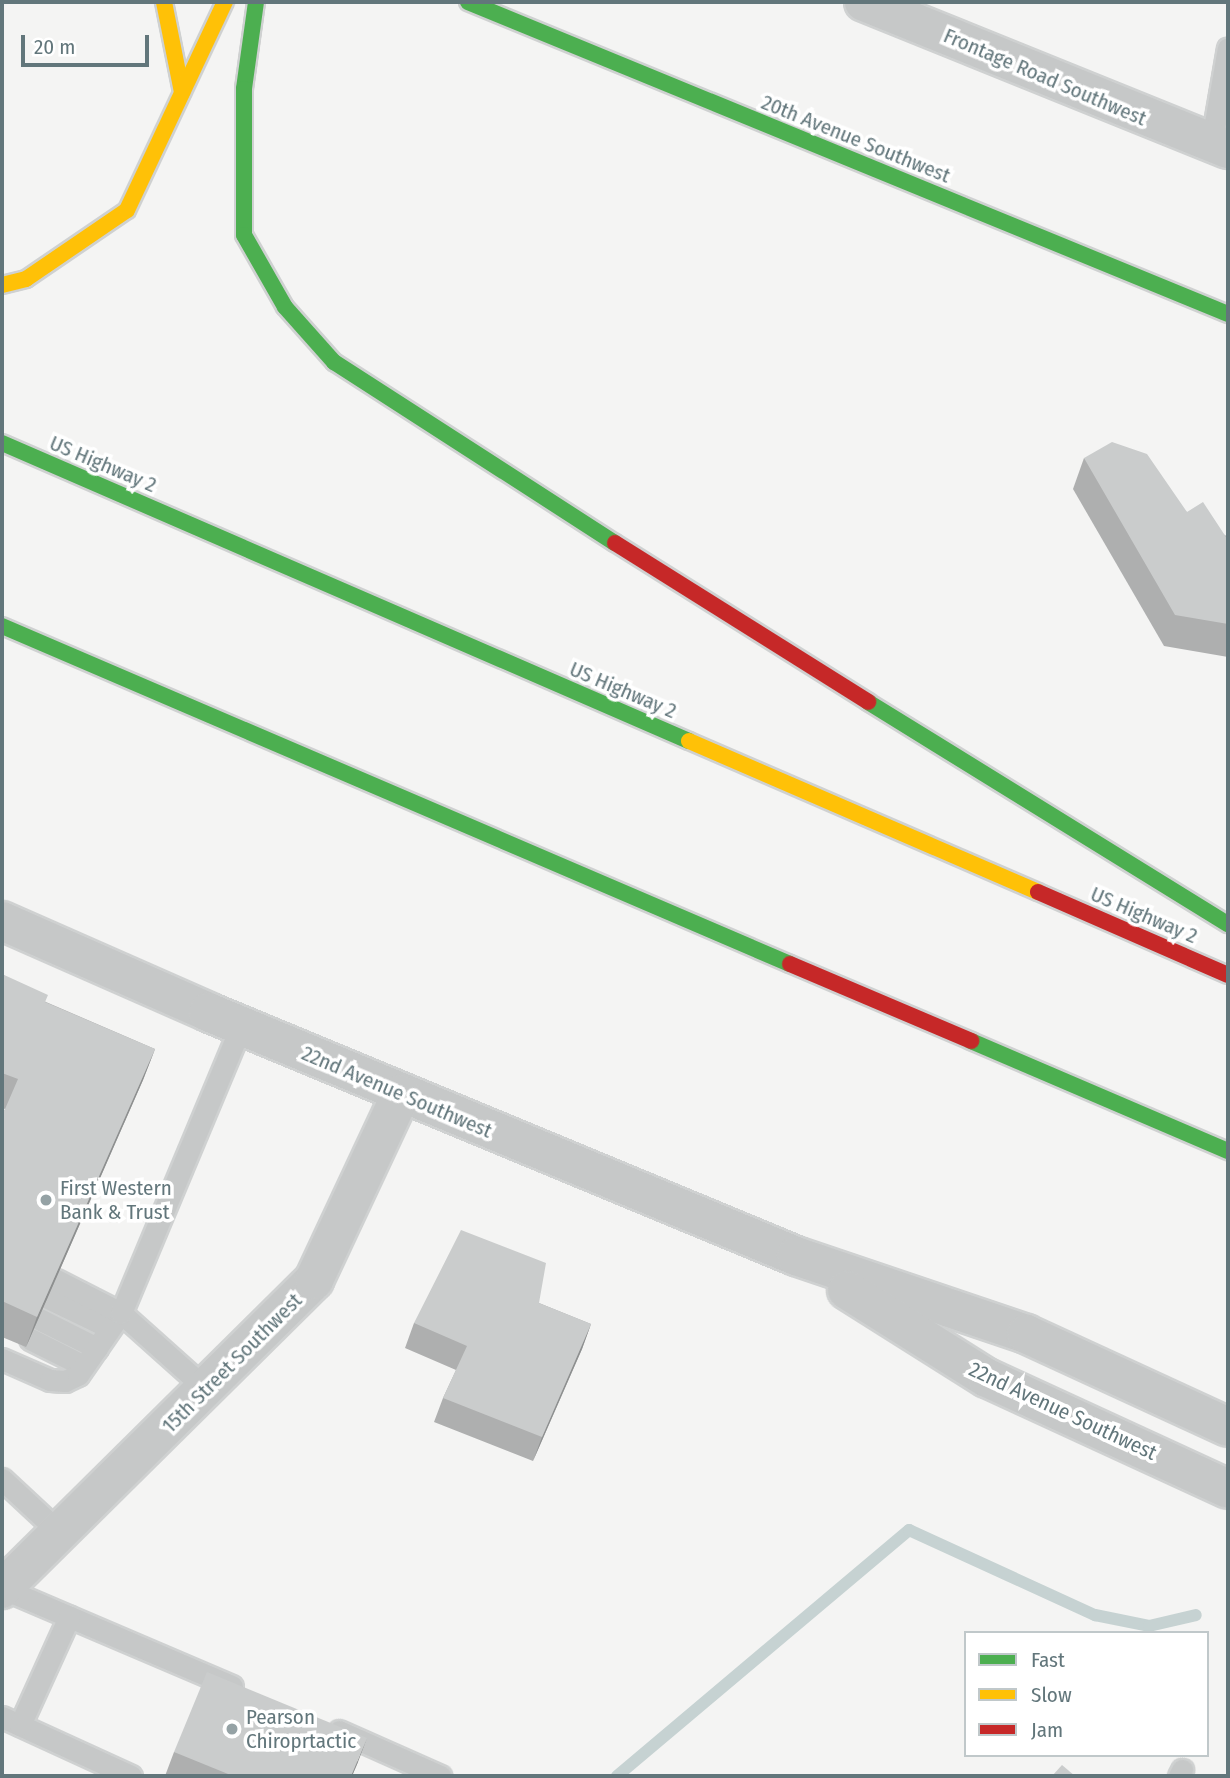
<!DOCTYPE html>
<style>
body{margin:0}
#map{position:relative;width:1230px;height:1778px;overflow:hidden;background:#f4f4f3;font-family:"Fira Sans Condensed",sans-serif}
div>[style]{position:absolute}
.stream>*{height:12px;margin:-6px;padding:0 6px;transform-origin:6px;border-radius:6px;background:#c6d2d2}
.roads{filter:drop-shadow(2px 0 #cfd1d1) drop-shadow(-2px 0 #cfd1d1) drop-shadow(0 2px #cfd1d1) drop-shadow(0 -2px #cfd1d1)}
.lane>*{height:21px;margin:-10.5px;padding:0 10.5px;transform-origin:10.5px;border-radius:10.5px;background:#c6c8c8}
.street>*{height:38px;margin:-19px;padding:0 19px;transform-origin:19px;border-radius:19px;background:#c6c8c8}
.fast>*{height:16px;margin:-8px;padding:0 8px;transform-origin:8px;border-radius:8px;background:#4caf50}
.slow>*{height:16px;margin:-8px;padding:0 8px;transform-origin:8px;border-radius:8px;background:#ffc107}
.jam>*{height:16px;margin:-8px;padding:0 8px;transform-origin:8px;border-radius:8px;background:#c62828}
.wall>*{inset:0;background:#aeafaf}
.shaded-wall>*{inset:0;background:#8d8f8f}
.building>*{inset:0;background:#cacccc}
.dots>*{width:19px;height:19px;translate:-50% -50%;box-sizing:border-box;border:4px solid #fff;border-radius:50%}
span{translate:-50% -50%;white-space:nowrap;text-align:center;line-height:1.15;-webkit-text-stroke:7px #fff;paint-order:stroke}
.street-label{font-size:21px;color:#62767b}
.poi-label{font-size:21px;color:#62767b}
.left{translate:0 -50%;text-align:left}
.frame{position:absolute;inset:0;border:4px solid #62767b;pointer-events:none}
.legend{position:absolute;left:964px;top:1631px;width:245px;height:126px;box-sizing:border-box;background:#fff;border:2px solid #c0c8ca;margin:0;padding:9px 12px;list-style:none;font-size:21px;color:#62767b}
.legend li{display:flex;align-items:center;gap:14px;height:35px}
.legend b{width:35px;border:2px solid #c0c8ca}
.scale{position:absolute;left:21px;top:35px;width:128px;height:32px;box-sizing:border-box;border:4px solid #62767b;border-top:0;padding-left:9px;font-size:21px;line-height:24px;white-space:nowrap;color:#62767b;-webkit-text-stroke:5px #fff;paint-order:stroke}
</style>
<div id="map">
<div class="stream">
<i style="left:617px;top:1776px;width:382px;rotate:-40.1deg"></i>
<i style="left:909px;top:1530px;width:205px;rotate:24.6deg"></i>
<i style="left:1095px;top:1615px;width:55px;rotate:11.5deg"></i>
<i style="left:1149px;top:1626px;width:48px;rotate:-13.2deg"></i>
</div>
<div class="roads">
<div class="lane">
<i style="left:1211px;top:146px;width:99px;rotate:-80.2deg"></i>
<i style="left:48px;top:1298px;width:69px;rotate:25.8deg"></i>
<i style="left:39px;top:1319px;width:65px;rotate:26.6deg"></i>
<i style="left:30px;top:1339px;width:60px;rotate:26.6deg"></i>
<i style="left:2px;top:1359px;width:52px;rotate:23.6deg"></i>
<i style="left:50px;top:1380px;width:15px;rotate:4deg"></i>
<i style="left:65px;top:1381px;width:14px;rotate:-25deg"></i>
<i style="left:78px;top:1375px;width:75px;rotate:-55.3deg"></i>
<i style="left:121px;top:1313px;width:73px;rotate:-153.1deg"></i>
<i style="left:206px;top:1389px;width:114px;rotate:-138.2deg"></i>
<i style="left:121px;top:1313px;width:311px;rotate:-67.3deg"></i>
<i style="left:2px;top:1479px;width:79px;rotate:43deg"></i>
<i style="left:2px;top:1588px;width:250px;rotate:23.1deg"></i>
<i style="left:2px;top:1717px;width:142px;rotate:24.6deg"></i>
<i style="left:20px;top:1725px;width:119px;rotate:-65.6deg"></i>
<i style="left:339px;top:1731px;width:111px;rotate:24deg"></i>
<i style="left:1179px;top:1776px;width:7px;rotate:-63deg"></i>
</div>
<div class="street">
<i style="left:864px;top:2px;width:393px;rotate:22deg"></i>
<i style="left:2px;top:921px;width:225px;rotate:23.8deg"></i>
<i style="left:208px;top:1012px;width:637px;rotate:22.54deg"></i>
<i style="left:796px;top:1256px;width:243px;rotate:18.7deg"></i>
<i style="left:1026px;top:1334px;width:222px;rotate:24.7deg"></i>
<i style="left:847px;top:1290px;width:165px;rotate:32.2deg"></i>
<i style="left:987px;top:1378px;width:265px;rotate:24.7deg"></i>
<i style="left:2px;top:1589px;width:439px;rotate:-44.7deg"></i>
<i style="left:314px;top:1280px;width:205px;rotate:-64.9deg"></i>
</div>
<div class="fast">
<i style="left:256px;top:2px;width:88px;rotate:97.9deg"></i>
<i style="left:244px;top:89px;width:146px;rotate:90deg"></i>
<i style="left:244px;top:235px;width:83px;rotate:60.3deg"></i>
<i style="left:285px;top:307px;width:74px;rotate:48.3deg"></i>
<i style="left:334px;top:362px;width:334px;rotate:32.8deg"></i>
<i style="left:468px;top:2px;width:822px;rotate:22.32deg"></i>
<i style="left:2px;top:443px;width:749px;rotate:23.45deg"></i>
<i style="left:2px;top:626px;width:857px;rotate:23.22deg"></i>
<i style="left:868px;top:702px;width:423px;rotate:31.7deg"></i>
<i style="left:971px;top:1041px;width:280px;rotate:23.2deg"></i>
</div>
<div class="slow">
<i style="left:164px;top:2px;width:92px;rotate:78.7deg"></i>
<i style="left:2px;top:285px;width:25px;rotate:-14deg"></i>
<i style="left:26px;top:279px;width:122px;rotate:-34.3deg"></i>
<i style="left:127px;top:210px;width:230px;rotate:-64.8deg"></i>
<i style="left:689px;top:741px;width:380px;rotate:23.4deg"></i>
</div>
<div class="jam">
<i style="left:615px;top:543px;width:299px;rotate:32.1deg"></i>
<i style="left:1038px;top:892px;width:207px;rotate:23.6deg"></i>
<i style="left:790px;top:964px;width:197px;rotate:23deg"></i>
</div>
</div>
<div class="wall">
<i style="clip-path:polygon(1084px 458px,1187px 512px,1228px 537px,1228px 657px,1164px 646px,1073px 489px)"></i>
<i style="clip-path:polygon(2px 974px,46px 1002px,155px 1049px,143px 1080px,26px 1347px,2px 1337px,2px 1116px,5px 1109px,2px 1108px)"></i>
<i style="clip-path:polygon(539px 1303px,591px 1324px,582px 1349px,533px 1461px,434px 1422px,443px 1398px,456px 1370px,405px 1348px,414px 1323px)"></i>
<i style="clip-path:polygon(174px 1752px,358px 1762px,352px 1776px,165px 1776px)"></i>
</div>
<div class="shaded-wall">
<i style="clip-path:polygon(155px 1049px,143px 1080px,26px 1347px,37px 1317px)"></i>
<i style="clip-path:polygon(591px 1324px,582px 1349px,533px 1461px,542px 1437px)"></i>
<i style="clip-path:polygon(367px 1738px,358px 1762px,352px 1776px,351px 1776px)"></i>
</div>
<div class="building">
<i style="clip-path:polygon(1112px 442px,1147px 454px,1187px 512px,1203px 502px,1226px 537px,1228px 537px,1228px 624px,1175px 615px,1084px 458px)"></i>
<i style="clip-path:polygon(2px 974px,48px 995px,45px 1002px,155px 1049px,37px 1317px,2px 1301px,2px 1116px,18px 1079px,2px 1073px)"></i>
<i style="clip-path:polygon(461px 1230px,546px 1263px,539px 1303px,591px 1324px,542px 1437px,443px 1398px,467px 1346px,414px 1323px)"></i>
<i style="clip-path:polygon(207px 1672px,367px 1738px,351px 1776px,233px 1776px,174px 1752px)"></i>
<i style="clip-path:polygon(1062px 1765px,1075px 1776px,1052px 1776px)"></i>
</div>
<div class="dots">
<i style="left:46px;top:1200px;background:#95a2a5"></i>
<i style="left:232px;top:1729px;background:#95a2a5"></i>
</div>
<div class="street-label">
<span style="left:1045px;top:77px;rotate:23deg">Frontage Road Southwest</span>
<span style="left:856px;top:139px;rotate:22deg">20th Avenue Southwest</span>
<span style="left:103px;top:464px;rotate:23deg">US Highway 2</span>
<span style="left:623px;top:690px;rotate:23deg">US Highway 2</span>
<span style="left:1144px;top:915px;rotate:23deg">US Highway 2</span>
<span style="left:397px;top:1092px;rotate:23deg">22nd Avenue Southwest</span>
<span style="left:232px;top:1363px;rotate:-45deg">15th Street Southwest</span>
<span style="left:1063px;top:1411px;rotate:25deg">22nd Avenue Southwest</span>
</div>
<div class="poi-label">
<span class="left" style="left:60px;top:1200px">First Western<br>Bank &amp; Trust</span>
<span class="left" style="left:246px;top:1729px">Pearson<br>Chiroprtactic</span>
</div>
<div class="frame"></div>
<ul class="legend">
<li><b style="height:9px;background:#4caf50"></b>Fast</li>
<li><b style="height:9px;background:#ffc107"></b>Slow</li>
<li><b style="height:9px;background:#c62828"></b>Jam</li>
</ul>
<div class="scale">20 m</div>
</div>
